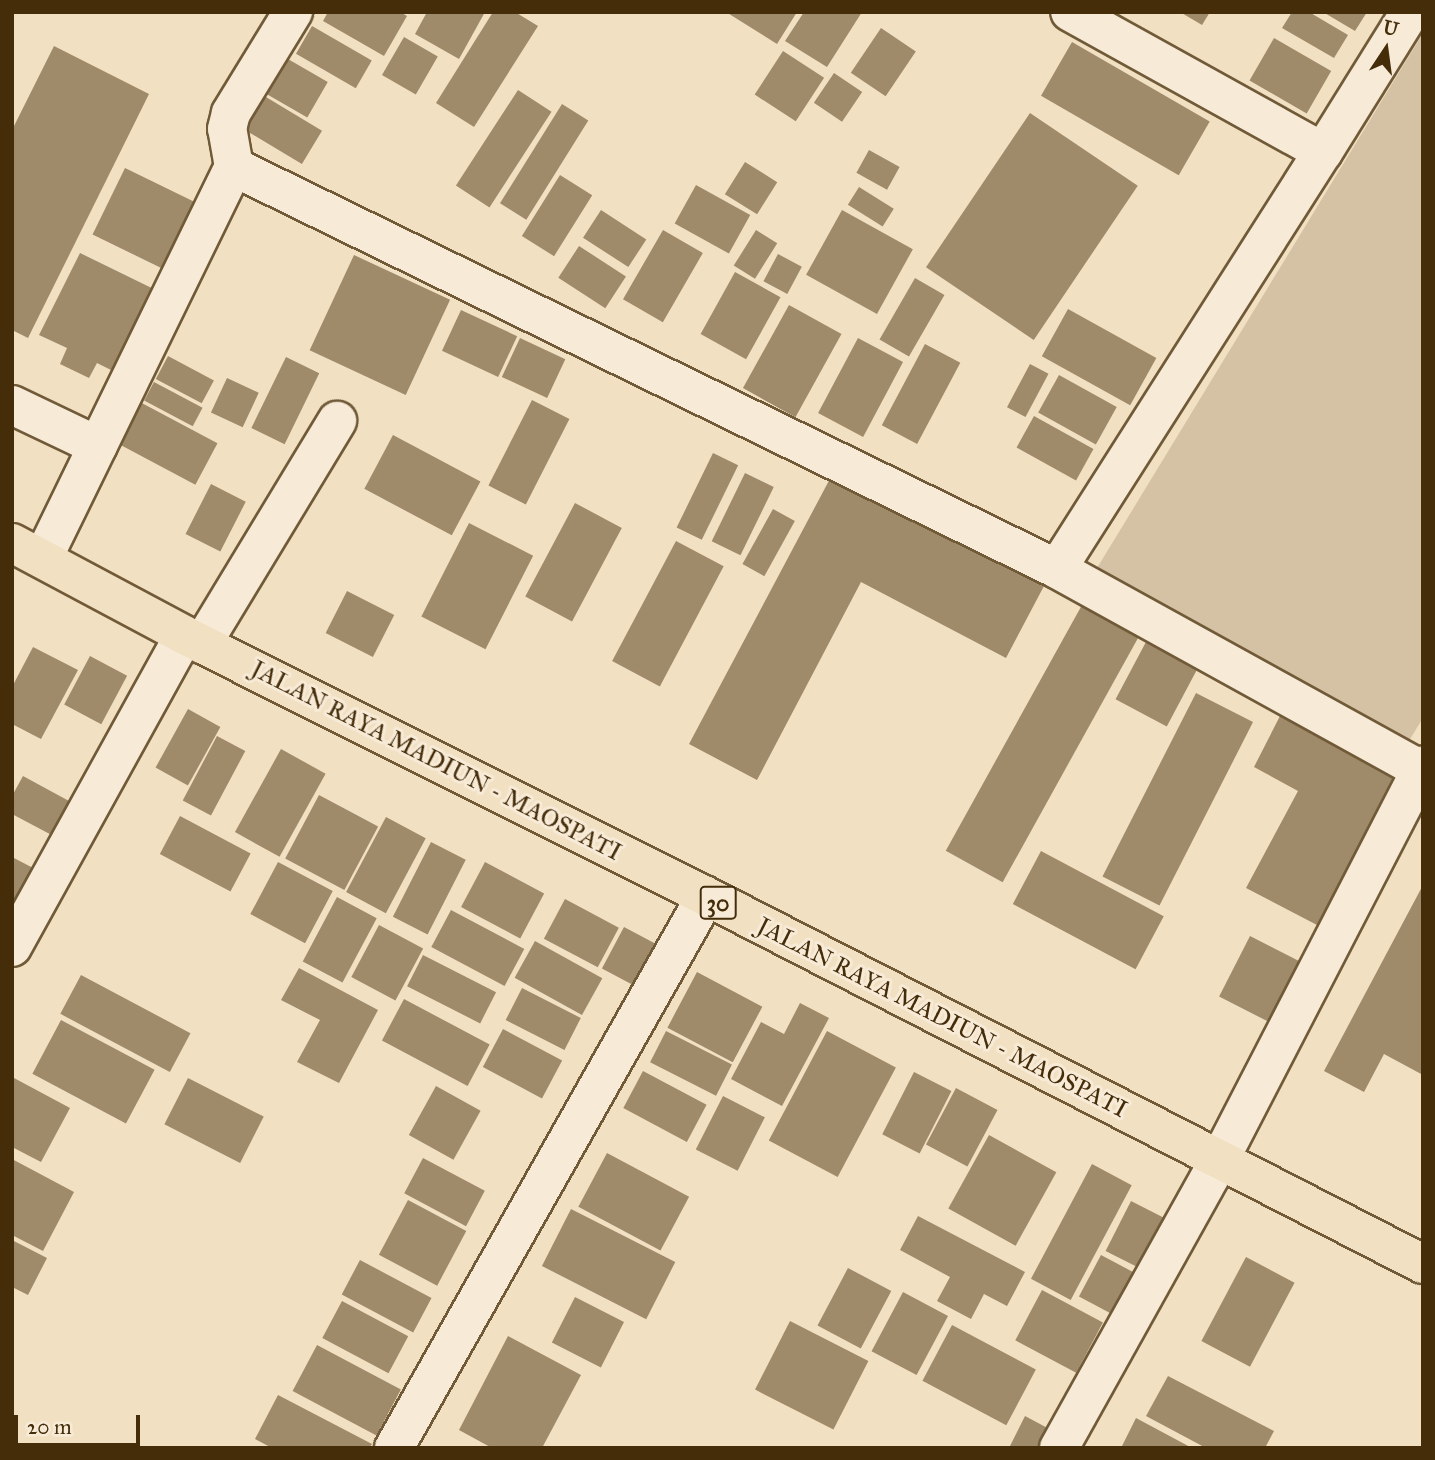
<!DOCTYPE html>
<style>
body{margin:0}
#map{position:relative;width:1435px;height:1460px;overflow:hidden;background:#f2e0c3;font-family:"IM FELL Great Primer",serif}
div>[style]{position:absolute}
.green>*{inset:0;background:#d5c2a4}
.building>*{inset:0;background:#9f8a6a;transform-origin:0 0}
.roads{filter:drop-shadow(2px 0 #705a38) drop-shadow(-2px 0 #705a38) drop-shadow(0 2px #705a38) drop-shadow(0 -2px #705a38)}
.minor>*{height:38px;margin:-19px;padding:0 19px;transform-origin:19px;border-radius:19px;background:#f7ebd8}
.highway>*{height:38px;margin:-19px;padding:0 19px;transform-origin:19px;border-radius:19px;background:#f2e0c3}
span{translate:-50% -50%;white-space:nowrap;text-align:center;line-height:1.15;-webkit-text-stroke:6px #f7ebd8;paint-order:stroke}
.shield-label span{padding:2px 5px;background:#f7ebd8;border:2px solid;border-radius:5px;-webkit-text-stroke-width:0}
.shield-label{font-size:23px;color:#452d0a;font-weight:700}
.street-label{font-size:24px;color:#452d0a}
.frame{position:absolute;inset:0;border:14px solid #452d0a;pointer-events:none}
.north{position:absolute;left:1351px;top:14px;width:70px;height:70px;-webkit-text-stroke:5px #f7ebd8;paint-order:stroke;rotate:13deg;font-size:19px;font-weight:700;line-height:28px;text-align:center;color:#452d0a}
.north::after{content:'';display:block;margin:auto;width:24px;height:32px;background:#452d0a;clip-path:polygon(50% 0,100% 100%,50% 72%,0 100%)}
.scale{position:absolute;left:14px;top:1415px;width:126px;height:32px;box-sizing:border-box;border:4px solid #452d0a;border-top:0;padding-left:9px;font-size:21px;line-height:24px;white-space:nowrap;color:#452d0a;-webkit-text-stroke:5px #f7ebd8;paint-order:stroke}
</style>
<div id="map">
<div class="green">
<i style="clip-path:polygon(1423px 33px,1423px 718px,1402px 752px,1097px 568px)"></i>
</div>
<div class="building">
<i style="clip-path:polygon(328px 12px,400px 12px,407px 16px,384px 56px,323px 21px)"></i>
<i style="clip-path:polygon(427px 12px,485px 12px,459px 59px,415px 34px)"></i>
<i style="clip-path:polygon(493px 12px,515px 12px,538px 26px,474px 127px,436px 103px)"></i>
<i style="clip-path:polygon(726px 12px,797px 12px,777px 44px)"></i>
<i style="clip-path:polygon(804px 12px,862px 12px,827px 67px,785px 41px)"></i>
<i style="clip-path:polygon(1180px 12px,1210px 12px,1202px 25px)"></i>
<i style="clip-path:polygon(1292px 12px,1309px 12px,1348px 35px,1334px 58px,1282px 28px)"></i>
<i style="clip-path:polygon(1323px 12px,1367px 12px,1355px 31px)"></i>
<i style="left:312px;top:26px;width:69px;height:32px;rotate:30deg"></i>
<i style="left:881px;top:28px;width:42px;height:54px;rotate:34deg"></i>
<i style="left:404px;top:37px;width:39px;height:44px;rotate:30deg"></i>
<i style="left:1274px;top:38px;width:66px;height:49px;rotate:30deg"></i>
<i style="left:1072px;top:42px;width:159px;height:62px;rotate:30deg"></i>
<i style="clip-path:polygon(54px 46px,149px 94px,28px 338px,12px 330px,12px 130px)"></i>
<i style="left:783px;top:51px;width:49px;height:52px;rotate:33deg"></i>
<i style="left:281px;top:55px;width:54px;height:41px;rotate:30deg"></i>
<i style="left:834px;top:73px;width:34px;height:36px;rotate:34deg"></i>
<i style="left:518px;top:90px;width:40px;height:114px;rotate:33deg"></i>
<i style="left:256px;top:91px;width:77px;height:39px;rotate:31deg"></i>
<i style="left:562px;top:104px;width:31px;height:117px;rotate:32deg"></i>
<i style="left:1030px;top:113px;width:130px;height:186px;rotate:34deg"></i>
<i style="left:869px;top:150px;width:35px;height:26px;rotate:29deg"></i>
<i style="left:745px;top:162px;width:38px;height:38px;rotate:32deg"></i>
<i style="left:125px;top:168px;width:89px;height:74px;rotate:26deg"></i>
<i style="left:560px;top:175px;width:38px;height:72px;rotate:32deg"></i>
<i style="left:696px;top:185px;width:62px;height:44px;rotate:29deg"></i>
<i style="left:859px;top:187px;width:41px;height:21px;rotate:32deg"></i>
<i style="left:601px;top:210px;width:54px;height:33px;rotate:33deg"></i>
<i style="left:842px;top:210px;width:81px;height:74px;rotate:29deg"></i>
<i style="left:663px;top:230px;width:46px;height:80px;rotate:30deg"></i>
<i style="left:756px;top:230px;width:25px;height:42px;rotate:32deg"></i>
<i style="left:579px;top:246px;width:56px;height:38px;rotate:33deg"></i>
<i style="clip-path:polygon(80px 253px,166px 295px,125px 377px,97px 363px,89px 378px,60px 364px,67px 348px,39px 335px)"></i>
<i style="left:778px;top:254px;width:27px;height:31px;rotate:28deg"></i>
<i style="left:354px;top:255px;width:106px;height:105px;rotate:25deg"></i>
<i style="left:735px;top:272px;width:52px;height:71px;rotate:29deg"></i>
<i style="left:915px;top:278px;width:34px;height:71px;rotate:30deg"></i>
<i style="left:789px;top:305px;width:60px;height:95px;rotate:29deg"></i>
<i style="left:1068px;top:309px;width:101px;height:54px;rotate:29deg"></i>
<i style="left:461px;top:310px;width:62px;height:45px;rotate:25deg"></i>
<i style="left:520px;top:338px;width:50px;height:43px;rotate:25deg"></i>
<i style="left:858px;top:338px;width:51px;height:85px;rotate:28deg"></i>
<i style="left:925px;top:344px;width:40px;height:92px;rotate:28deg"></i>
<i style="left:168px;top:356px;width:52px;height:26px;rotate:28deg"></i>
<i style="left:286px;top:357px;width:37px;height:79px;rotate:26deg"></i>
<i style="left:1030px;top:364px;width:21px;height:49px;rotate:28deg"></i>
<i style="left:1059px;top:375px;width:66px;height:43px;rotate:29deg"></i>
<i style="left:227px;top:378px;width:35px;height:38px;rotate:25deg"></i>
<i style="left:154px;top:382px;width:55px;height:21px;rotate:28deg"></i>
<i style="left:532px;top:400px;width:42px;height:96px;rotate:27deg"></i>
<i style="left:138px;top:401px;width:90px;height:47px;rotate:28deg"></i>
<i style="left:1034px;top:416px;width:68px;height:36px;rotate:29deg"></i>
<i style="left:393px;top:435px;width:99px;height:61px;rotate:28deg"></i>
<i style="left:713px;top:453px;width:28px;height:83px;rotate:26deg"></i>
<i style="left:745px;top:473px;width:32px;height:76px;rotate:26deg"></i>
<i style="clip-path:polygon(832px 475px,1044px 586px,1006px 658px,861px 582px,757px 780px,689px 744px)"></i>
<i style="left:211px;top:484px;width:39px;height:56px;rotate:27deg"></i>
<i style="left:575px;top:503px;width:53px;height:106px;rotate:28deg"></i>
<i style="left:773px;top:509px;width:25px;height:63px;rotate:29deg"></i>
<i style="left:469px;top:523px;width:72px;height:105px;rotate:27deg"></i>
<i style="left:676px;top:541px;width:54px;height:136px;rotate:28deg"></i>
<i style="left:347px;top:591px;width:53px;height:47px;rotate:27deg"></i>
<i style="left:1082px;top:605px;width:65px;height:281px;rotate:29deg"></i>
<i style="left:1147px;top:640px;width:58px;height:67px;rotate:28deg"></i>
<i style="clip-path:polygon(33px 647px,78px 670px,41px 739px,12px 724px,12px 687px)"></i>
<i style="left:90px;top:656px;width:42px;height:55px;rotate:28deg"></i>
<i style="left:1196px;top:693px;width:64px;height:206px;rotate:27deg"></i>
<i style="left:188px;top:709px;width:37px;height:67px;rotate:29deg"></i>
<i style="clip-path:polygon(1280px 716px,1396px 777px,1317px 925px,1246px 888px,1298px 791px,1254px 767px)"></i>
<i style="left:217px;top:736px;width:32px;height:73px;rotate:28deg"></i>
<i style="left:281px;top:749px;width:51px;height:95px;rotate:29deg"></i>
<i style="clip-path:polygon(23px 776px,80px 807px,61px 840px,12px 814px,12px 796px)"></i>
<i style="left:319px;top:795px;width:67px;height:72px;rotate:28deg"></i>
<i style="left:180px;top:816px;width:80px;height:43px;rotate:28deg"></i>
<i style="left:386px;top:817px;width:45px;height:85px;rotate:28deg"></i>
<i style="left:431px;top:842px;width:39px;height:84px;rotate:27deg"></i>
<i style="left:1041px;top:851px;width:139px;height:60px;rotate:28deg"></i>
<i style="clip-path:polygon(12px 857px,37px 870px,20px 903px,12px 899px)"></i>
<i style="left:278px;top:862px;width:62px;height:59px;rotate:28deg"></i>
<i style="left:485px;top:862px;width:67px;height:51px;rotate:28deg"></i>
<i style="clip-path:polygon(1423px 885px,1423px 1075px,1384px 1054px,1364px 1092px,1324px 1071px)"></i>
<i style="left:337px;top:897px;width:45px;height:73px;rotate:28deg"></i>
<i style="left:565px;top:899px;width:61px;height:45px;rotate:28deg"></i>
<i style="left:451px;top:910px;width:83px;height:42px;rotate:28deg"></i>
<i style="left:379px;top:925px;width:50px;height:59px;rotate:28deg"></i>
<i style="left:624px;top:927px;width:47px;height:47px;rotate:28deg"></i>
<i style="left:1250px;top:936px;width:61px;height:68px;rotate:27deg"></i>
<i style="left:535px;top:941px;width:77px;height:42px;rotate:29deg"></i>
<i style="left:423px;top:955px;width:82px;height:35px;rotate:27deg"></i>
<i style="clip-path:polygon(299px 968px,378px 1010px,339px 1083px,297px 1062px,320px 1020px,281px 1000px)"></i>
<i style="left:697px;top:972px;width:74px;height:63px;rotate:28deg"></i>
<i style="left:81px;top:975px;width:124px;height:44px;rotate:28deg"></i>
<i style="left:522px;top:988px;width:66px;height:36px;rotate:27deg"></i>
<i style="left:404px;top:999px;width:97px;height:47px;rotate:28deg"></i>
<i style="clip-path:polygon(800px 1003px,829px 1018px,782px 1106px,731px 1079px,761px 1022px,784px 1034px)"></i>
<i style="left:61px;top:1020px;width:106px;height:61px;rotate:28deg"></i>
<i style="left:503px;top:1029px;width:67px;height:43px;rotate:28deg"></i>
<i style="left:666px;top:1031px;width:74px;height:35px;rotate:27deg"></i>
<i style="left:827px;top:1031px;width:78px;height:124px;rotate:28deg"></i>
<i style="left:643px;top:1071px;width:72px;height:42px;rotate:28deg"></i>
<i style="left:914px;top:1072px;width:42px;height:70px;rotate:27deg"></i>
<i style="clip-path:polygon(14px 1078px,70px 1108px,41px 1162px,12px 1147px)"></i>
<i style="left:188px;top:1078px;width:85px;height:52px;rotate:27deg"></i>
<i style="left:436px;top:1086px;width:51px;height:56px;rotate:29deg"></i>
<i style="left:956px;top:1088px;width:47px;height:64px;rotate:28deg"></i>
<i style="left:723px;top:1096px;width:47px;height:60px;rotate:27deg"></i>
<i style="left:989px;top:1135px;width:77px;height:84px;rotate:29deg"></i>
<i style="left:607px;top:1153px;width:93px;height:61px;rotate:28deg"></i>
<i style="left:423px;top:1158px;width:70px;height:40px;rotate:28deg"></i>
<i style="clip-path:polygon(12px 1159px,74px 1192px,43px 1251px,12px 1235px)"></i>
<i style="left:1092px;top:1164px;width:45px;height:130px;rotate:28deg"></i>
<i style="left:408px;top:1200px;width:66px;height:62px;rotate:28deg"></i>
<i style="left:1131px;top:1201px;width:44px;height:56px;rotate:27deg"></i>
<i style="left:571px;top:1209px;width:117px;height:64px;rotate:27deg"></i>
<i style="clip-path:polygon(918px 1216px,1025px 1272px,1007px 1306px,984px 1294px,971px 1319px,937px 1301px,950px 1277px,900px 1250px)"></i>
<i style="clip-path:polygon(12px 1240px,47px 1258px,28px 1295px,12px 1287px)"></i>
<i style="left:1101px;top:1255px;width:49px;height:47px;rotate:28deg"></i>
<i style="left:1246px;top:1257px;width:55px;height:95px;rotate:28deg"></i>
<i style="left:360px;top:1260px;width:81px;height:39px;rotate:28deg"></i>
<i style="left:848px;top:1268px;width:49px;height:65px;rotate:28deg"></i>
<i style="left:1042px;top:1290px;width:69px;height:57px;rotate:28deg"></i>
<i style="left:903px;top:1292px;width:51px;height:67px;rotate:28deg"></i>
<i style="left:575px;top:1297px;width:55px;height:51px;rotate:27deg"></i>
<i style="left:342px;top:1301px;width:75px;height:42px;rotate:28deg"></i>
<i style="left:790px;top:1321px;width:88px;height:77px;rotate:27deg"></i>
<i style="left:952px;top:1325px;width:95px;height:63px;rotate:28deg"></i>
<i style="clip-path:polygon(508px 1336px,581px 1375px,542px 1448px,492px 1448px,459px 1430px)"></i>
<i style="left:317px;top:1345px;width:95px;height:52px;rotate:28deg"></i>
<i style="clip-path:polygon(1168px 1376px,1274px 1431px,1265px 1448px,1206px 1448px,1146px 1416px)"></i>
<i style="clip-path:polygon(278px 1395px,372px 1444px,369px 1448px,272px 1448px,255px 1439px)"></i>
<i style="clip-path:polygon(1025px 1416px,1055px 1432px,1047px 1448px,1009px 1448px)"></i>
<i style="clip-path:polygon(1136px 1418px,1192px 1448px,1121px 1448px)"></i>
</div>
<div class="roads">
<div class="minor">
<i style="left:1323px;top:152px;width:165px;rotate:-58.1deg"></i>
<i style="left:234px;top:167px;width:916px;rotate:26.03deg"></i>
<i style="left:1057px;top:569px;width:418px;rotate:28.9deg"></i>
<i style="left:12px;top:405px;width:95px;rotate:25.5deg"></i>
<i style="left:43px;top:558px;width:435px;rotate:-64deg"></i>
<i style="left:234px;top:167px;width:39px;rotate:-100deg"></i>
<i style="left:227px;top:129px;width:16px;rotate:-76deg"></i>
<i style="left:231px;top:113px;width:119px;rotate:-58.5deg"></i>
<i style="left:1057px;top:569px;width:495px;rotate:-57.5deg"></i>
<i style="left:1323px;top:152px;width:289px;rotate:-151deg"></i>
<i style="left:202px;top:644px;width:261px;rotate:-58.8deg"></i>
<i style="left:12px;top:947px;width:356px;rotate:-61.1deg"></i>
<i style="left:394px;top:1448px;width:634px;rotate:-60.52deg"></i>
<i style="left:1059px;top:1448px;width:329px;rotate:-60.9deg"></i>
<i style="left:1219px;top:1161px;width:445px;rotate:-62.7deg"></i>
</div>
<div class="highway">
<i style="left:12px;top:543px;width:195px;rotate:28.1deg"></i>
<i style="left:184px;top:635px;width:584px;rotate:26.57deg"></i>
<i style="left:706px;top:896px;width:806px;rotate:27.17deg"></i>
</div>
</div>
<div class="shield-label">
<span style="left:718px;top:903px">30</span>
</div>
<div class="street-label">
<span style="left:436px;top:761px;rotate:27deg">JALAN RAYA MADIUN - MAOSPATI</span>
<span style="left:942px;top:1018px;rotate:27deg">JALAN RAYA MADIUN - MAOSPATI</span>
</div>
<div class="frame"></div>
<div class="north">U</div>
<div class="scale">20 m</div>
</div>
